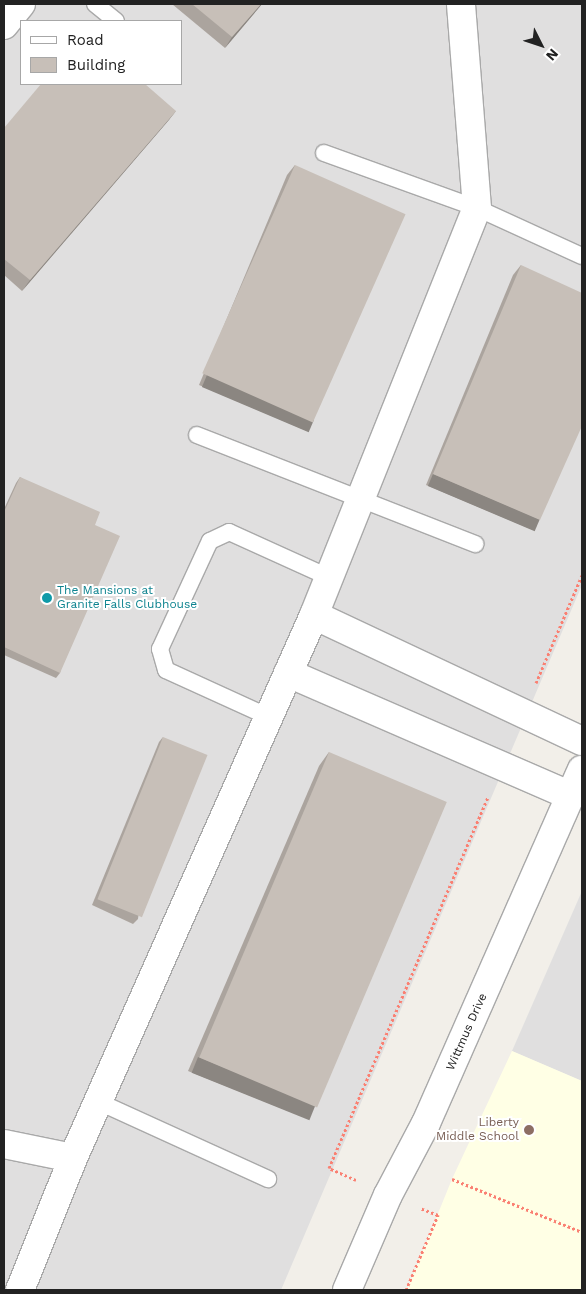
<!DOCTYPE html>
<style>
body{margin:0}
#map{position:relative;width:586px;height:1294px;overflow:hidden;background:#f2efe9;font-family:"Work Sans",sans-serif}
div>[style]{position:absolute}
.residential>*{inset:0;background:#e0dfdf}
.education>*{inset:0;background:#ffffe5}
.path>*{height:3px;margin-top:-1.5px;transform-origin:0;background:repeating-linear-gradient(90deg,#fa8072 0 2.5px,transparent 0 5px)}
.roads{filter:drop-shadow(1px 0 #a9a9a9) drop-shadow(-1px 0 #a9a9a9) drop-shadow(0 1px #a9a9a9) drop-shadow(0 -1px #a9a9a9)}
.service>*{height:16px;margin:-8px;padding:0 8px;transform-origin:8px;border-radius:8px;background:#fff}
.minor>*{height:28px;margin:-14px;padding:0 14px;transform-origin:14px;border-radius:14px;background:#fff}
.tertiary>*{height:28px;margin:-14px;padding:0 14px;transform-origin:14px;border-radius:14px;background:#fff}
.wall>*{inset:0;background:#aba49e}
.shaded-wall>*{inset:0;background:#8b8681;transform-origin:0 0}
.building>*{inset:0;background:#c7bfb8;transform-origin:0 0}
.dots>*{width:14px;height:14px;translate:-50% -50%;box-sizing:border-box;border:2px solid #fff;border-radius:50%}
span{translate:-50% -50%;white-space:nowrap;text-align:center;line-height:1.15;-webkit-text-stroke:4px #fff;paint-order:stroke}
.culture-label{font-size:12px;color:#0d838f}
.left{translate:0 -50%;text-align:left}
.street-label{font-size:12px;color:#222}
.education-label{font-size:12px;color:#785e54}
.right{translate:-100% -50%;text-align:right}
.frame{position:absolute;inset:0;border:5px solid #222;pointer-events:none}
.legend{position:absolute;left:20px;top:20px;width:162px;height:65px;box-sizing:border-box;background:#fff;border:1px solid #a7a7a7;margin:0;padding:6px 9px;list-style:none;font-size:15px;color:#222}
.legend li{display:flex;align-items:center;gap:10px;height:25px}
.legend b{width:25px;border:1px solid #a7a7a7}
.north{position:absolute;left:516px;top:20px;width:50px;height:50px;-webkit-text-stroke:4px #fff;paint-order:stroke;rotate:131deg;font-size:14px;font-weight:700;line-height:20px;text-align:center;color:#222}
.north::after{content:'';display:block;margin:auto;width:18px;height:22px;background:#222;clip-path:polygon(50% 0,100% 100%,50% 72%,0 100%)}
</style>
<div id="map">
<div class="residential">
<i style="clip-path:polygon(evenodd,4px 4px,582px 4px,582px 585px,281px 1290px,4px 1290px,4px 4px,21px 21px,181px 21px,181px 84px,21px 84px,21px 21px)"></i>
<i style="clip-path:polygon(582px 891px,582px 1081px,512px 1051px)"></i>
</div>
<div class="education">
<i style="clip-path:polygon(512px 1051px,582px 1081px,582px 1290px,407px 1290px,452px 1179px)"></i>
</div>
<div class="path">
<i style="left:536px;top:683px;width:117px;rotate:-66.9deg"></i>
<i style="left:452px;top:1179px;width:140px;rotate:22.2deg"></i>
<i style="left:356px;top:1180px;width:30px;rotate:-156deg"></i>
<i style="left:329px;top:1168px;width:404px;rotate:-66.8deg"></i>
<i style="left:406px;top:1290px;width:82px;rotate:-66.9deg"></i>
<i style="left:438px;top:1215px;width:19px;rotate:-159deg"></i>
</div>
<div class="roads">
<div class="service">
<i style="left:95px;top:4px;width:27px;rotate:39deg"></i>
<i style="left:324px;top:153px;width:163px;rotate:19.8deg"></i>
<i style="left:477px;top:208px;width:115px;rotate:24.6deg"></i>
<i style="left:197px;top:435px;width:299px;rotate:21.4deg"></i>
<i style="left:269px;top:717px;width:113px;rotate:-155.5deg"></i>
<i style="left:166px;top:670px;width:22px;rotate:-106deg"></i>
<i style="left:160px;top:649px;width:119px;rotate:-65.2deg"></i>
<i style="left:210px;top:541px;width:21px;rotate:-25deg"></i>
<i style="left:229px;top:532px;width:109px;rotate:24.4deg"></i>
<i style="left:99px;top:1102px;width:186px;rotate:24.5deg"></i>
</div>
<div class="minor">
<i style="left:4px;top:25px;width:27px;rotate:-51deg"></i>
<i style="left:314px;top:615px;width:296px;rotate:25.2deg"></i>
<i style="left:288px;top:673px;width:309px;rotate:23.5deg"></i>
<i style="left:4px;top:1144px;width:70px;rotate:11.5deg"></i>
<i style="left:73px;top:1158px;width:594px;rotate:-66.07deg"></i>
<i style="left:314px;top:615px;width:438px;rotate:-68.2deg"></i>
<i style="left:477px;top:208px;width:205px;rotate:-94.5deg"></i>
<i style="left:20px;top:1290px;width:142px;rotate:-68.1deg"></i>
</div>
<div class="tertiary">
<i style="left:347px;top:1290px;width:103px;rotate:-66.7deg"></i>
<i style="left:388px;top:1195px;width:81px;rotate:-62.2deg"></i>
<i style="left:426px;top:1123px;width:386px;rotate:-66.2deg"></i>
</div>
</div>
<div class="wall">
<i style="clip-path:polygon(172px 4px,262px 4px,225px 48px)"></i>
<i style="clip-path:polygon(176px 111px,168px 121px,22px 291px,4px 275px,4px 128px)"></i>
<i style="clip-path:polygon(295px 165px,307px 431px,199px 385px,287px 175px)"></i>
<i style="clip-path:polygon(521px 265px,533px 530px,426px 485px,513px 275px)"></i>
<i style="clip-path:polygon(20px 477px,95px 525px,60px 673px,56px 678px,4px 655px,4px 509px,16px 483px)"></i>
<i style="clip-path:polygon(163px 737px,138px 919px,133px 924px,92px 905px,159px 742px)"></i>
<i style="clip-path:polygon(329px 752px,316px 1104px,306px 1118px,188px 1071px,319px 766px)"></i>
</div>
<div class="shaded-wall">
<i style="clip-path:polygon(261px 4px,262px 4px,225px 48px,232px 37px)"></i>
<i style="clip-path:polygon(176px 111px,168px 121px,22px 291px,30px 280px)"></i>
<i style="left:207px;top:375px;width:116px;height:13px;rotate:23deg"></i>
<i style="left:433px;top:474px;width:116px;height:13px;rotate:23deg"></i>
<i style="left:198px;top:1057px;width:127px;height:17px;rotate:22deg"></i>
</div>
<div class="building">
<i style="clip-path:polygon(192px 4px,261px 4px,232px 37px)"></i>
<i style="clip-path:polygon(41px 84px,145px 84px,176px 111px,30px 280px,4px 259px,4px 128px)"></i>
<i style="left:295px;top:165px;width:121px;height:228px;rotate:24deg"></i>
<i style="clip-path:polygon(521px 265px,582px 293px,582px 426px,540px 520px,433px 474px)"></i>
<i style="clip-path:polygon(20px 477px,100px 512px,95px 525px,120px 536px,60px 673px,4px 647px,4px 512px)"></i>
<i style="left:163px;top:737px;width:48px;height:175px;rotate:22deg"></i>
<i style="left:329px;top:752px;width:128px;height:332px;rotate:23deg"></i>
</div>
<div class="dots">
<i style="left:47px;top:598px;background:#0f9aa8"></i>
<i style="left:529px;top:1130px;background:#8d6e63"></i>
</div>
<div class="culture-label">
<span class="left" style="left:57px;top:598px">The Mansions at<br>Granite Falls Clubhouse</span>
</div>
<div class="street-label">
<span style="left:467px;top:1032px;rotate:-66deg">Wittmus Drive</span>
</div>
<div class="education-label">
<span class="right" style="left:519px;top:1130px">Liberty<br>Middle School</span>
</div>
<div class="frame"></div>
<ul class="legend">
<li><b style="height:6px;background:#fff"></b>Road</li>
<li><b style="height:14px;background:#c7bfb8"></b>Building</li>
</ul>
<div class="north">N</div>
</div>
